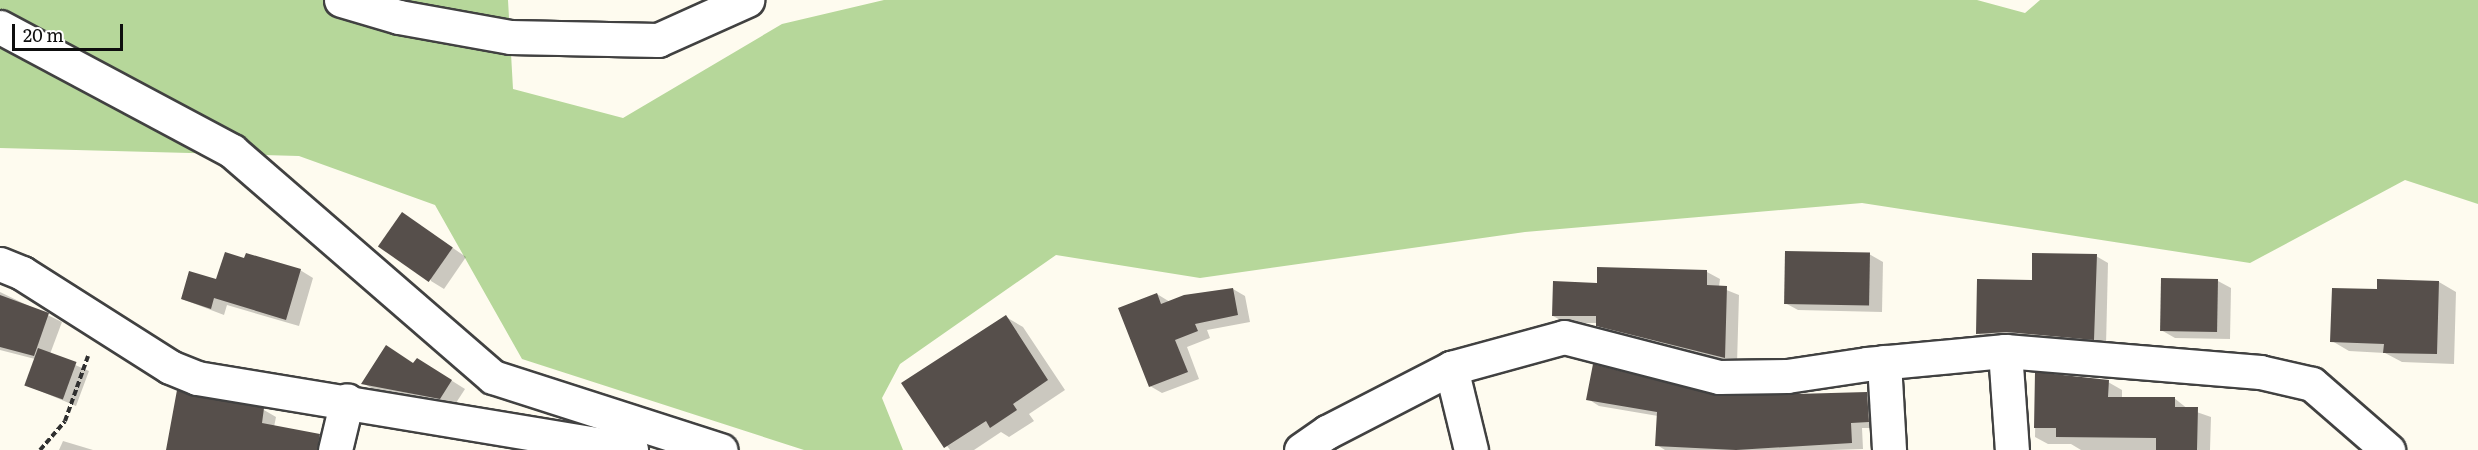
<!DOCTYPE html>
<style>
body{margin:0}
#map{position:relative;width:2478px;height:450px;overflow:hidden;background:#fefbef;font-family:Literata,serif}
div>[style]{position:absolute}
.forest>*{inset:0;background:#b6d79a}
.shadow>*{inset:0;background:#0003}
.building>*{inset:0;background:#564f4b;transform-origin:0 0}
.path>*{height:4px;margin-top:-2px;transform-origin:0;background:repeating-linear-gradient(90deg,#303030 0 6px,transparent 0 9px)}
.roads{filter:drop-shadow(2px 0 #414141) drop-shadow(-2px 0 #414141) drop-shadow(0 2px #414141) drop-shadow(0 -2px #414141)}
.minor>*{height:33px;margin:-16.5px;padding:0 16.5px;transform-origin:16.5px;border-radius:16.5px;background:#fff}
span{translate:-50% -50%;white-space:nowrap;text-align:center;line-height:1.15;-webkit-text-stroke:6px #fff;paint-order:stroke}
.scale{position:absolute;left:12px;top:24px;width:111px;height:27px;box-sizing:border-box;border:3px solid #0e0e0e;border-top:0;padding-left:8px;font-size:18px;line-height:21px;white-space:nowrap;color:#0e0e0e;-webkit-text-stroke:4px #fff;paint-order:stroke}
</style>
<div id="map">
<div class="forest">
<i style="clip-path:polygon(0 0,508px 0,513px 89px,623px 118px,782px 24px,884px 0,1977px 0,2025px 13px,2040px 0,2478px 0,2478px 204px,2405px 180px,2250px 263px,1862px 203px,1525px 232px,1200px 278px,1056px 255px,900px 364px,882px 398px,903px 450px,804px 450px,522px 359px,435px 205px,299px 156px,0 148px)"></i>
</div>
<div class="shadow">
<i style="clip-path:polygon(415px 222px,466px 257px,444px 289px,431px 281px)"></i>
<i style="clip-path:polygon(1869px 254px,1883px 262px,1882px 312px,1798px 310px,1785px 303px)"></i>
<i style="clip-path:polygon(2096px 256px,2108px 263px,2106px 346px,1989px 340px,1977px 333px,2033px 282px)"></i>
<i style="clip-path:polygon(245px 260px,300px 270px,313px 278px,299px 326px,227px 305px,224px 315px,182px 299px,217px 281px)"></i>
<i style="clip-path:polygon(1707px 272px,1720px 279px,1719px 287px,1739px 295px,1737px 364px,1610px 333px,1597px 323px,1566px 323px,1553px 316px,1598px 285px)"></i>
<i style="clip-path:polygon(2218px 281px,2231px 288px,2230px 339px,2175px 338px,2161px 330px)"></i>
<i style="clip-path:polygon(2439px 282px,2456px 292px,2454px 364px,2402px 362px,2385px 353px,2349px 351px,2332px 341px,2378px 290px)"></i>
<i style="clip-path:polygon(1233px 289px,1245px 296px,1250px 322px,1207px 330px,1210px 338px,1187px 347px,1199px 379px,1162px 393px,1150px 386px,1157px 294px,1170px 302px)"></i>
<i style="clip-path:polygon(0 292px,62px 322px,50px 354px,89px 371px,76px 406px,26px 385px,35px 359px,0 350px)"></i>
<i style="clip-path:polygon(1006px 317px,1023px 327px,1065px 390px,1029px 414px,1034px 421px,1009px 437px,1001px 432px,974px 450px,950px 450px,903px 384px)"></i>
<i style="clip-path:polygon(430px 367px,465px 389px,454px 406px,376px 391px,363px 383px)"></i>
<i style="clip-path:polygon(2036px 374px,2108px 382px,2122px 390px,2122px 398px,2174px 398px,2188px 409px,2211px 417px,2210px 450px,2081px 450px,2071px 444px,2048px 444px,2035px 437px)"></i>
<i style="clip-path:polygon(178px 392px,264px 410px,276px 417px,274px 427px,318px 435px,331px 442px,329px 450px,217px 450px)"></i>
<i style="clip-path:polygon(1867px 394px,1878px 400px,1879px 428px,1862px 428px,1863px 449px,1831px 450px,1665px 450px,1657px 445px,1658px 416px,1599px 406px,1588px 399px)"></i>
<i style="clip-path:polygon(63px 441px,93px 450px,59px 450px)"></i>
</div>
<div class="building">
<i style="left:402px;top:212px;width:62px;height:42px;rotate:35deg"></i>
<i style="left:1785px;top:251px;width:85px;height:53px;rotate:1deg"></i>
<i style="clip-path:polygon(225px 252px,244px 258px,246px 253px,301px 269px,286px 320px,214px 298px,211px 309px,181px 299px,189px 271px,216px 279px)"></i>
<i style="clip-path:polygon(2032px 253px,2097px 254px,2094px 340px,2007px 332px,1976px 334px,1977px 279px,2032px 280px)"></i>
<i style="clip-path:polygon(1597px 267px,1707px 270px,1707px 285px,1727px 286px,1725px 358px,1596px 326px,1596px 316px,1552px 316px,1553px 281px,1597px 283px)"></i>
<i style="left:2161px;top:278px;width:57px;height:53px;rotate:1deg"></i>
<i style="clip-path:polygon(2377px 279px,2439px 281px,2437px 354px,2383px 353px,2384px 344px,2330px 342px,2332px 288px,2377px 289px)"></i>
<i style="clip-path:polygon(1233px 288px,1238px 315px,1195px 324px,1198px 331px,1175px 340px,1188px 372px,1149px 387px,1118px 308px,1157px 293px,1161px 304px,1184px 295px)"></i>
<i style="clip-path:polygon(0 295px,49px 313px,34px 356px,0 347px)"></i>
<i style="clip-path:polygon(1006px 315px,1048px 380px,1013px 404px,1017px 410px,990px 428px,986px 421px,944px 448px,901px 383px)"></i>
<i style="clip-path:polygon(386px 345px,413px 363px,417px 358px,452px 380px,440px 399px,361px 384px)"></i>
<i style="left:38px;top:348px;width:41px;height:40px;rotate:20deg"></i>
<i style="clip-path:polygon(1593px 364px,1719px 396px,1867px 392px,1869px 422px,1851px 423px,1852px 443px,1736px 450px,1655px 446px,1657px 412px,1586px 400px)"></i>
<i style="clip-path:polygon(2035px 372px,2109px 380px,2108px 397px,2175px 397px,2175px 407px,2198px 407px,2197px 450px,2156px 450px,2156px 438px,2056px 437px,2056px 428px,2034px 428px)"></i>
<i style="clip-path:polygon(177px 390px,264px 408px,262px 423px,320px 434px,317px 450px,166px 450px)"></i>
</div>
<div class="path">
<i style="left:40px;top:450px;width:38px;rotate:-49deg"></i>
<i style="left:65px;top:421px;width:69px;rotate:-70.5deg"></i>
</div>
<div class="roads">
<div class="minor">
<i style="left:341px;top:0;width:60px;rotate:16.3deg"></i>
<i style="left:399px;top:17px;width:113px;rotate:10.2deg"></i>
<i style="left:510px;top:37px;width:148px;rotate:1.2deg"></i>
<i style="left:658px;top:40px;width:98px;rotate:-24.2deg"></i>
<i style="left:0;top:27px;width:263px;rotate:28.1deg"></i>
<i style="left:232px;top:151px;width:345px;rotate:40.9deg"></i>
<i style="left:493px;top:377px;width:239px;rotate:17.8deg"></i>
<i style="left:0;top:264px;width:24px;rotate:22deg"></i>
<i style="left:22px;top:273px;width:175px;rotate:32.4deg"></i>
<i style="left:170px;top:367px;width:29px;rotate:22deg"></i>
<i style="left:197px;top:378px;width:440px;rotate:9.4deg"></i>
<i style="left:2005px;top:351px;width:99px;rotate:86deg"></i>
<i style="left:1884px;top:362px;width:88px;rotate:86.7deg"></i>
<i style="left:1451px;top:368px;width:84px;rotate:76.3deg"></i>
<i style="left:335px;top:450px;width:51px;rotate:-76.5deg"></i>
<i style="left:1301px;top:450px;width:32px;rotate:-35deg"></i>
<i style="left:1327px;top:432px;width:140px;rotate:-27.3deg"></i>
<i style="left:1451px;top:368px;width:117px;rotate:-15.3deg"></i>
<i style="left:1564px;top:337px;width:160px;rotate:14.5deg"></i>
<i style="left:1719px;top:377px;width:68px;rotate:-0.8deg"></i>
<i style="left:1787px;top:376px;width:81px;rotate:-8.5deg"></i>
<i style="left:1867px;top:364px;width:139px;rotate:-5.4deg"></i>
<i style="left:2005px;top:351px;width:256px;rotate:4.7deg"></i>
<i style="left:2260px;top:372px;width:53px;rotate:13deg"></i>
<i style="left:2312px;top:384px;width:101px;rotate:41deg"></i>
</div>
</div>
<div class="scale">20 m</div>
</div>
